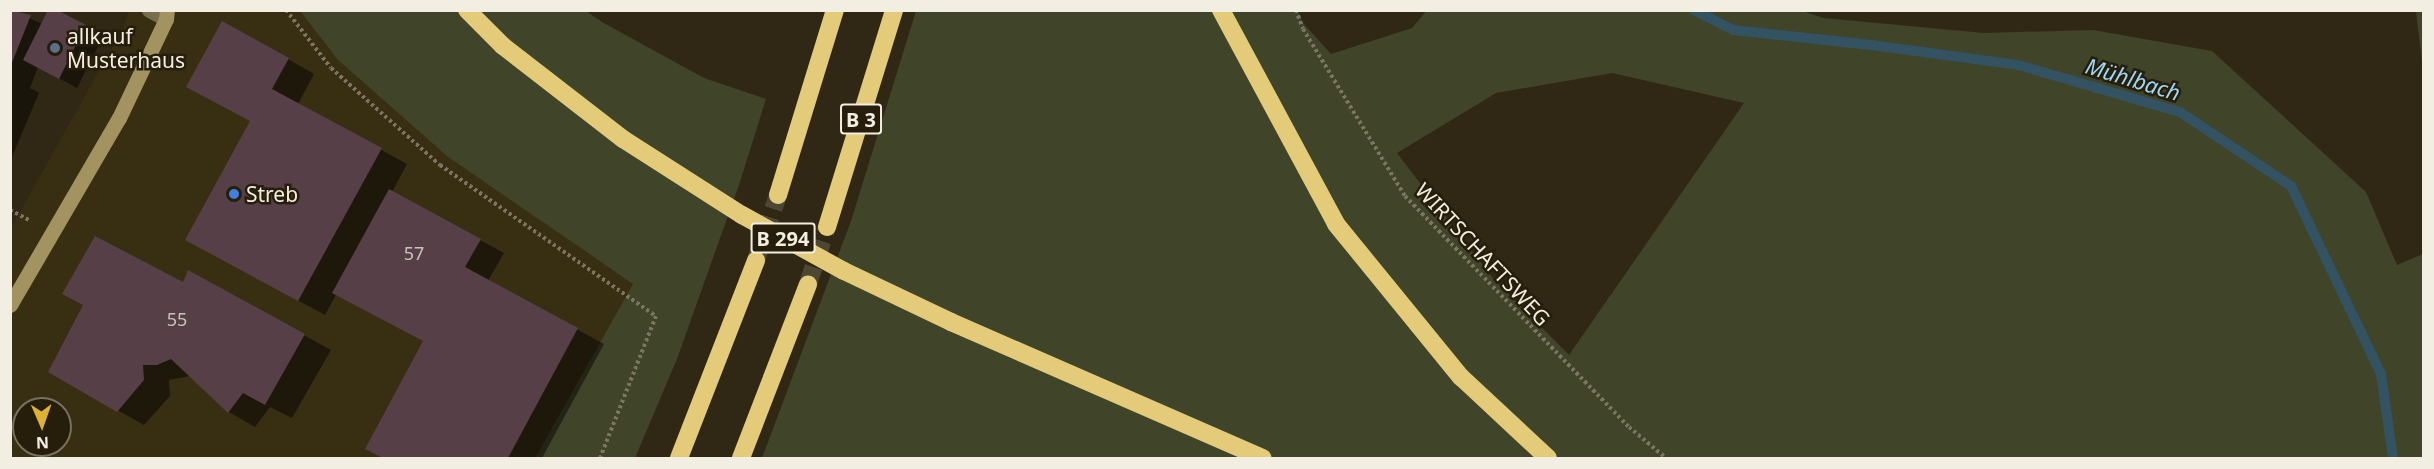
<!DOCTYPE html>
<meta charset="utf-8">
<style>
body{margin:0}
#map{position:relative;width:2434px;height:469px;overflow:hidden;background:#302814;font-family:"Noto Sans",sans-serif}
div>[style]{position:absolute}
.built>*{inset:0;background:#382e12}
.green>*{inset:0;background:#404428}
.shadow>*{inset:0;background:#0007}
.stream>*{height:10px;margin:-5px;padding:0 5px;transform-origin:5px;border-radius:5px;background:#335262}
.building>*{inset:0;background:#563f47}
.highway-tunnel>*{height:18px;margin-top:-9px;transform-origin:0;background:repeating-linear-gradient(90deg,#4d4633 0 18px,transparent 0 27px)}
.path>*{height:4px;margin-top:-2px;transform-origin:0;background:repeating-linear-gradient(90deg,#7c7564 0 3px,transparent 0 6px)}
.lane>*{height:15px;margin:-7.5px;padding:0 7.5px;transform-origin:7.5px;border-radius:7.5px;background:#766d4e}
.secondary>*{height:15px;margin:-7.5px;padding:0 7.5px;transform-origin:7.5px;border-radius:7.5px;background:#a29360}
.highway>*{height:18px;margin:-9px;padding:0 9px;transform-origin:9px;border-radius:9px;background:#e3cb7a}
.highway-bridge>*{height:18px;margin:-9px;padding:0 9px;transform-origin:9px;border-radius:9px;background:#e3cb7a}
.dots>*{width:16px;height:16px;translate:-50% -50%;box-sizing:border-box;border:3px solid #261e0b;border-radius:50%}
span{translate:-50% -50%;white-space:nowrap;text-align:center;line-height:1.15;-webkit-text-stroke:5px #261e0b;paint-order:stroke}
.number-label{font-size:18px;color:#ccc2bb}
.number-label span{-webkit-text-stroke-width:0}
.shield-label span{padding:2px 4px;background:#261e0b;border:2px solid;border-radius:4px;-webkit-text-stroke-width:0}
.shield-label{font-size:20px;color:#f3eee2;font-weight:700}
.poi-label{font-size:21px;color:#f3eee2}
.left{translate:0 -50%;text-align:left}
.street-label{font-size:21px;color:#f3eee2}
.water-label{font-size:22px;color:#9cd8f7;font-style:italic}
.frame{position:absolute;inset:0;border:12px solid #f3eee2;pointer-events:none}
.north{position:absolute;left:12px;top:397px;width:60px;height:60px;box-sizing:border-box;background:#261e0b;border:2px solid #787161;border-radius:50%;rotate:178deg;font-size:16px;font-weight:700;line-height:24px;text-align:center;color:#f3eee2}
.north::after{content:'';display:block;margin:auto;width:21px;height:27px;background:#ddb133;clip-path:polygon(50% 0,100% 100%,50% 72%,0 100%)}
</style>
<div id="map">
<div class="built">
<i style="clip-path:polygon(evenodd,129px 11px,300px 11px,338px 60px,448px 157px,633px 284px,535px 458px,11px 458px,11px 228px,123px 28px,129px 11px,24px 409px,60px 409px,60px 445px,24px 445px,24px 409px)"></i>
</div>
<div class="green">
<i style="clip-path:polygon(evenodd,1427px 10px,1799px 10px,1824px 18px,1984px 33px,2093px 30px,2212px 51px,2366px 192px,2397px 265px,2423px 254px,2423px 458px,762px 458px,851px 221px,916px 11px,1298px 11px,1303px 23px,1331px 54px,1412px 28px,1427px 10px,1612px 73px,1744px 103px,1569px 355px,1492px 277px,1397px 153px,1496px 93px,1612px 73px)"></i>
<i style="clip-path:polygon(300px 11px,586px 11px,602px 22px,704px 78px,766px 99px,739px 185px,677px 359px,635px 458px,535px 458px,633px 284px,448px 157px,338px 60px)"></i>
<i style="clip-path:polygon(2416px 11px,2423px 11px,2423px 70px)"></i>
</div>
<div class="shadow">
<i style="clip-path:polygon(10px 10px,43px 24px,54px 10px,103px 37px,77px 88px,38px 67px,30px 88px,39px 93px,12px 157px)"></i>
<i style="clip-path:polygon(288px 59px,314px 74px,298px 104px,407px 164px,392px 192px,504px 253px,488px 281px,604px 344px,542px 458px,385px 458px,367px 448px,426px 342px,337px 293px,325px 315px,187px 240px)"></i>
<i style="clip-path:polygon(189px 272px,331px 350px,292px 418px,270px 407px,255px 427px,229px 412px,191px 376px,169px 380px,170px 396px,144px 425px,50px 372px,184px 284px)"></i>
</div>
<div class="stream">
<i style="left:1694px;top:10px;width:44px;rotate:27.1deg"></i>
<i style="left:1733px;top:30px;width:139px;rotate:6.2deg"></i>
<i style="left:1871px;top:45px;width:148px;rotate:7.7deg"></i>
<i style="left:2018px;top:65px;width:169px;rotate:16.2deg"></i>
<i style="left:2180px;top:112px;width:133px;rotate:33.7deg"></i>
<i style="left:2291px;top:186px;width:208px;rotate:64.4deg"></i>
<i style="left:2381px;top:374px;width:85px;rotate:81.9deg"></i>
</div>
<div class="building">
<i style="clip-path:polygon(10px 10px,31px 15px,11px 65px,10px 65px)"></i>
<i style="clip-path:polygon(48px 10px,57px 10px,86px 25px,59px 79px,23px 60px)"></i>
<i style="clip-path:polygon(222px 21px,289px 58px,272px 89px,382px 148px,298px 301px,185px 240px,250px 121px,186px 87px)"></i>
<i style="clip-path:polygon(389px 189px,481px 239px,465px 267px,578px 328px,508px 458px,383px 458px,365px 449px,423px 341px,332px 293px)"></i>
<i style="clip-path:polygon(95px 236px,183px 282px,188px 270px,305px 334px,265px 405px,243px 393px,228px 413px,171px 359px,157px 365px,143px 365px,144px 380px,117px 412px,48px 372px,83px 305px,62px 294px)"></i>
</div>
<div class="highway-tunnel">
<i style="left:756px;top:260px;width:69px;rotate:-71.3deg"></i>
<i style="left:808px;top:284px;width:60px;rotate:-71.6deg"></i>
</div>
<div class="path">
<i style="left:286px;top:10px;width:73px;rotate:52.2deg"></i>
<i style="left:331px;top:68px;width:146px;rotate:41.7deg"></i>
<i style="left:440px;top:165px;width:264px;rotate:35deg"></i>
<i style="left:656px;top:316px;width:153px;rotate:111.5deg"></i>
<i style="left:1296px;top:10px;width:20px;rotate:70deg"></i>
<i style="left:1303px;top:29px;width:196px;rotate:58.6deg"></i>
<i style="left:1405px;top:196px;width:322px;rotate:45.9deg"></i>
<i style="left:1629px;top:427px;width:48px;rotate:40deg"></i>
<i style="left:10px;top:210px;width:24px;rotate:28deg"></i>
</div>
<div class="lane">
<i style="left:149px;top:10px;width:19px;rotate:28deg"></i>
</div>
<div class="secondary">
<i style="left:10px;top:305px;width:216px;rotate:-59.8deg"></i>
<i style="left:119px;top:118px;width:110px;rotate:-64.6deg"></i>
<i style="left:166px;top:19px;width:9px;rotate:-84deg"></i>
</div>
<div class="highway">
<i style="left:467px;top:10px;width:51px;rotate:45deg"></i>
<i style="left:503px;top:46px;width:152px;rotate:37.8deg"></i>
<i style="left:1221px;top:10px;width:243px;rotate:61.7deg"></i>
<i style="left:1336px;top:224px;width:198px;rotate:50.8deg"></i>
<i style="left:1461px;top:377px;width:119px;rotate:43deg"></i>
<i style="left:778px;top:195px;width:194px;rotate:-72.9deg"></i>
<i style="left:827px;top:227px;width:227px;rotate:-72.8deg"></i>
<i style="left:951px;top:322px;width:340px;rotate:23.6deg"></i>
<i style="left:679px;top:458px;width:212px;rotate:-68.7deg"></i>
<i style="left:741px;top:458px;width:186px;rotate:-68.9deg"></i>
</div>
<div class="highway-bridge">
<i style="left:623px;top:139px;width:141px;rotate:32.6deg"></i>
<i style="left:742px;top:215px;width:116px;rotate:28.8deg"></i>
<i style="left:844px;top:271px;width:119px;rotate:25.5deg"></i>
</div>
<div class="dots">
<i style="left:55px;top:48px;background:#5c6f8a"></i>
<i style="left:234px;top:194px;background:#3f7fe0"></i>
</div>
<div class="number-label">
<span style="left:414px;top:253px">57</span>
<span style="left:177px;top:319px">55</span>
</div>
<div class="shield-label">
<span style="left:861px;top:119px">B 3</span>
<span style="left:783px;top:238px">B 294</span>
</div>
<div class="poi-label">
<span class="left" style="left:67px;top:48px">allkauf<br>Musterhaus</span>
<span class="left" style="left:246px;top:194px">Streb</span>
</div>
<div class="street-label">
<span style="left:1483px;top:254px;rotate:47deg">WIRTSCHAFTSWEG</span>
</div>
<div class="water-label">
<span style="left:2133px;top:79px;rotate:17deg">Mühlbach</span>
</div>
<div class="frame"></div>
<div class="north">N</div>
</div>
